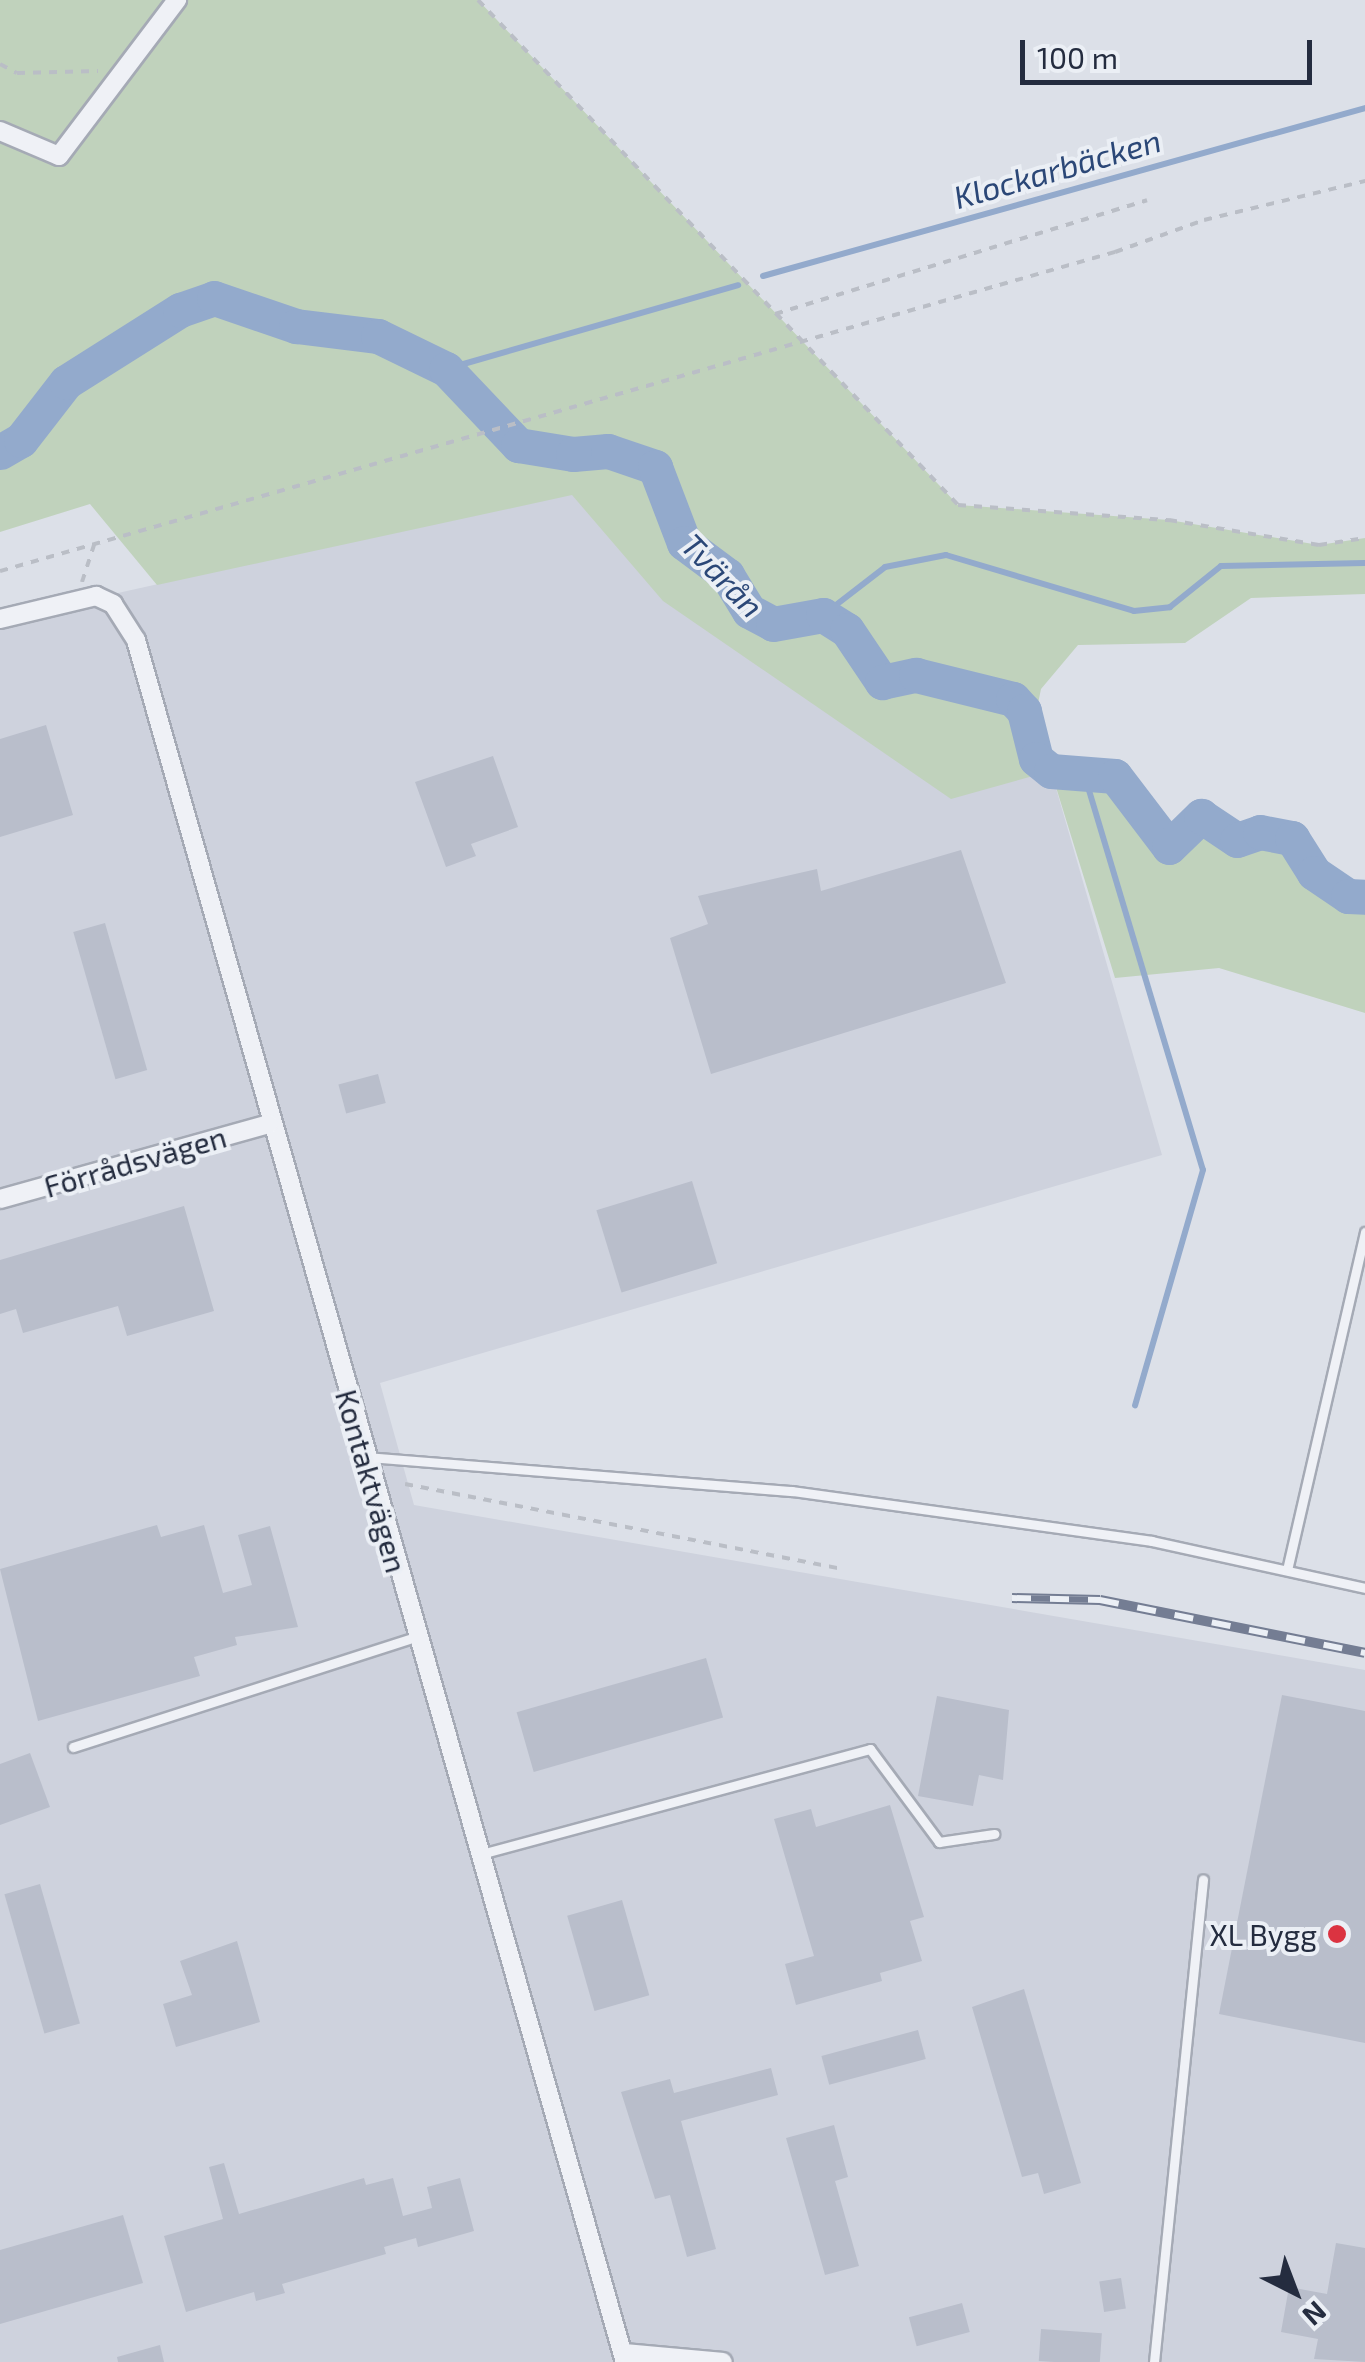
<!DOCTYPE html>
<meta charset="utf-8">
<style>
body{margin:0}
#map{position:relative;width:1365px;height:2362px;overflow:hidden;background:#dce0e8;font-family:"Exo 2",sans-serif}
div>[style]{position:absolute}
.built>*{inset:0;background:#ced2dd}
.green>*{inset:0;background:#c0d2bc}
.stream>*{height:6px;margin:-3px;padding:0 3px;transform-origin:3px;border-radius:3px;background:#93aacc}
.river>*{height:35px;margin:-17.5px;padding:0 17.5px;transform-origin:17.5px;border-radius:17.5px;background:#93aacc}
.building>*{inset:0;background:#b9becb;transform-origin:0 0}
.path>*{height:4px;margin-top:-2px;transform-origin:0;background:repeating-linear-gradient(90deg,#babec6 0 8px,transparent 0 16px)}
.roads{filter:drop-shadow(2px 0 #a5aab5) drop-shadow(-2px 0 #a5aab5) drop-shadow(0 2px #a5aab5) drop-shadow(0 -2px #a5aab5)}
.service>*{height:9px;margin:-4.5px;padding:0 4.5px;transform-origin:4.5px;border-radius:4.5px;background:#eff1f6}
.minor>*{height:18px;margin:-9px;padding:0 9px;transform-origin:9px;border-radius:9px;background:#eff1f6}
.rail>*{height:10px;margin-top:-5px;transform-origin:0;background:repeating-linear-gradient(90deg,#ebeff5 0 19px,#747d93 0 38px);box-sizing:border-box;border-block:2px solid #747d93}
.dots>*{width:28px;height:28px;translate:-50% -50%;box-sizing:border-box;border:5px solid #ebeff5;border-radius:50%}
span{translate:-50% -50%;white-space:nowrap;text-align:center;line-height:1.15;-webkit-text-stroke:8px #ebeff5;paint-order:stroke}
.street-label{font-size:30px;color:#242c3f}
.poi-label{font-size:30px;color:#242c3f}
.right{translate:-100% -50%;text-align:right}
.water-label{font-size:32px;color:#2b4777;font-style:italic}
.north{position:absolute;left:1245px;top:2242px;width:100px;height:100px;-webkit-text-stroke:8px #ebeff5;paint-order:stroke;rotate:138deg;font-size:28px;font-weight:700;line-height:40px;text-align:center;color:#242c3f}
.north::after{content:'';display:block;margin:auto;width:35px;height:45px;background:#242c3f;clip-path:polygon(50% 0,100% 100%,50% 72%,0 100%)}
.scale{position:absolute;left:1020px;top:40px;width:292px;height:45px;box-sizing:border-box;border:5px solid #242c3f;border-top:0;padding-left:12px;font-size:30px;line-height:35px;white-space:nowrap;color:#242c3f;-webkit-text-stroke:8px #ebeff5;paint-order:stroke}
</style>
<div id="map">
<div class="built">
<i style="clip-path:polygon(572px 492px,1051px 771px,1162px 1155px,380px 1383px,414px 1505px,1365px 1670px,1365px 2362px,0 2362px,0 625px,82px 601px)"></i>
</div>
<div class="green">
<i style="clip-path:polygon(0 0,478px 0,958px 505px,1169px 520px,1319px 545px,1365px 538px,1365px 594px,1251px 598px,1185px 643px,1078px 645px,1041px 689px,1032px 733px,1036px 759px,1051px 771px,1115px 776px,1168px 846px,1201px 816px,1237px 840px,1260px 832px,1292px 838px,1314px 874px,1348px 896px,1365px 897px,1365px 1013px,1219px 968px,1115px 978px,1051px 771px,951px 799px,663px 601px,572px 495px,157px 585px,90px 504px,0 532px)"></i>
</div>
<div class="stream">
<i style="left:763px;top:276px;width:625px;rotate:-15.59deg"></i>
<i style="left:446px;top:369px;width:304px;rotate:-16deg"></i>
<i style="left:823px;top:615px;width:78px;rotate:-37.7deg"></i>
<i style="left:885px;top:567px;width:62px;rotate:-11.1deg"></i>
<i style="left:946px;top:555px;width:196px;rotate:16.6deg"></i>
<i style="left:1134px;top:611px;width:36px;rotate:-6deg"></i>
<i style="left:1170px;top:607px;width:65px;rotate:-38.8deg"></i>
<i style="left:1221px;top:566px;width:144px;rotate:-1.2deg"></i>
<i style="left:1085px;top:777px;width:410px;rotate:73.3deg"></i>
<i style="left:1203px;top:1170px;width:245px;rotate:106.1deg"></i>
</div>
<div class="river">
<i style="left:0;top:452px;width:24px;rotate:-30deg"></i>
<i style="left:21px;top:440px;width:73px;rotate:-52.2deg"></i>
<i style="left:66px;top:382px;width:135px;rotate:-32.3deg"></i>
<i style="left:180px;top:310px;width:36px;rotate:-19deg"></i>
<i style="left:214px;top:298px;width:87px;rotate:18.9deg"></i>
<i style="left:296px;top:326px;width:83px;rotate:7deg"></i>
<i style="left:378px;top:336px;width:76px;rotate:25.9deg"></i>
<i style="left:446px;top:369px;width:105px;rotate:46.5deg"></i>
<i style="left:518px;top:445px;width:56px;rotate:9.3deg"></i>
<i style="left:573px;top:454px;width:35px;rotate:-5deg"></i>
<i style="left:608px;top:451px;width:50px;rotate:18.8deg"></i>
<i style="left:655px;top:467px;width:81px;rotate:69.1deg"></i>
<i style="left:684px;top:543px;width:54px;rotate:36.7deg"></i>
<i style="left:727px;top:575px;width:42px;rotate:58.6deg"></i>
<i style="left:749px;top:611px;width:27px;rotate:28deg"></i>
<i style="left:773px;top:624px;width:51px;rotate:-10.2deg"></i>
<i style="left:823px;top:615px;width:28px;rotate:32deg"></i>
<i style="left:847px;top:630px;width:63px;rotate:56.1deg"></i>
<i style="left:882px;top:682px;width:35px;rotate:-12deg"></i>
<i style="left:916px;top:675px;width:100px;rotate:13.9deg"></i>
<i style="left:1013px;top:699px;width:16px;rotate:47deg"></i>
<i style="left:1024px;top:711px;width:49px;rotate:76deg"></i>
<i style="left:1036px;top:759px;width:19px;rotate:39deg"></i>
<i style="left:1051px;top:771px;width:64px;rotate:4.5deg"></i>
<i style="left:1115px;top:776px;width:89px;rotate:52.7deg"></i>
<i style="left:1169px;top:847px;width:45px;rotate:-44.1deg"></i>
<i style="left:1201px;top:816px;width:43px;rotate:33.7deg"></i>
<i style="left:1237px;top:840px;width:24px;rotate:-19deg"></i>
<i style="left:1260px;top:832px;width:33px;rotate:11deg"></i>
<i style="left:1292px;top:838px;width:41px;rotate:57.8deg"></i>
<i style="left:1314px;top:873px;width:41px;rotate:34.1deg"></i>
<i style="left:1348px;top:896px;width:17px;rotate:3deg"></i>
</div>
<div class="building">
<i style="clip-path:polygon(46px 725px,73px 815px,0 837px,0 739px)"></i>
<i style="clip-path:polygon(493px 756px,518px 827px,471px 844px,476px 856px,446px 867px,415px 782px)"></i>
<i style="clip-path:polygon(961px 850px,1006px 983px,711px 1074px,670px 938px,708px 924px,698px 896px,817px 869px,821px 891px)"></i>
<i style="left:105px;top:923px;width:153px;height:33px;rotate:74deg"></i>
<i style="left:378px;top:1074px;width:30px;height:41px;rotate:75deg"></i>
<i style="left:692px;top:1181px;width:86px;height:100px;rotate:73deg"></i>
<i style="clip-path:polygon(184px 1206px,214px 1311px,127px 1336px,118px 1306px,23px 1333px,16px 1309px,0 1314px,0 1260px)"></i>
<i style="clip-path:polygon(157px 1525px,161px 1537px,204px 1525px,223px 1593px,252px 1585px,238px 1535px,270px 1526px,298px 1627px,235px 1637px,237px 1645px,194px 1657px,200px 1676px,38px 1721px,0 1569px)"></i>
<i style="left:706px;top:1658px;width:62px;height:197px;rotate:74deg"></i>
<i style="clip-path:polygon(1282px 1695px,1365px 1711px,1365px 2043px,1219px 2014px)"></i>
<i style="clip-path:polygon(937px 1696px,1009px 1710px,1003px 1780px,979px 1775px,973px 1806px,918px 1796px)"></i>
<i style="clip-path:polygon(30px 1753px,50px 1807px,0 1825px,0 1764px)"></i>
<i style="clip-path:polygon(890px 1805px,924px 1917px,910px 1921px,922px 1961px,880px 1973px,882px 1981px,796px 2005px,785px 1964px,814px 1956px,774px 1819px,811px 1809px,816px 1827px)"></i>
<i style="left:40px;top:1884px;width:145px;height:37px;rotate:74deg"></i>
<i style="left:622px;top:1900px;width:99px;height:57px;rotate:74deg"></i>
<i style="clip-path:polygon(237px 1941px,260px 2022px,176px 2047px,163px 2004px,192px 1995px,180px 1961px)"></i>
<i style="clip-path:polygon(1024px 1989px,1081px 2183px,1044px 2194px,1038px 2173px,1022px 2177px,972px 2007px)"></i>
<i style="left:918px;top:2030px;width:30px;height:100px;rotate:75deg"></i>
<i style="clip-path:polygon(771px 2068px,778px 2095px,681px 2121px,716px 2249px,687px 2257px,670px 2195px,655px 2199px,621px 2092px,670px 2079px,674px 2093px)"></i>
<i style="clip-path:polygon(834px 2125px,848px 2177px,835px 2181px,859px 2266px,825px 2275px,786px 2138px)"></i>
<i style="clip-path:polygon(224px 2163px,239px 2214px,364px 2178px,366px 2185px,393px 2178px,403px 2216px,432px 2208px,427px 2187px,460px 2178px,474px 2231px,418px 2247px,416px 2238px,384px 2247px,386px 2254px,282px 2284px,285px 2293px,256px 2301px,254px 2292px,186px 2312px,164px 2236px,223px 2219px,209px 2167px)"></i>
<i style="clip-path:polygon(123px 2215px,143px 2283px,0 2324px,0 2250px)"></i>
<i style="clip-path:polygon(1336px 2243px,1365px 2248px,1365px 2362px,1314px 2359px,1318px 2339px,1281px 2332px,1289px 2287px,1327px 2294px)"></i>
<i style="left:1121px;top:2278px;width:31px;height:22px;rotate:81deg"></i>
<i style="left:962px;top:2303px;width:30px;height:55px;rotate:75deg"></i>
<i style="left:1041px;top:2329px;width:61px;height:32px;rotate:4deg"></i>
<i style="clip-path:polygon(160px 2345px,164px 2362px,118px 2362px,117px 2357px)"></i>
</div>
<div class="path">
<i style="left:478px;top:0;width:697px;rotate:46.45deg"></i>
<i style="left:958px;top:505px;width:212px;rotate:4.1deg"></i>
<i style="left:1169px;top:520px;width:152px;rotate:9.5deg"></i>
<i style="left:1319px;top:545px;width:47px;rotate:-8.7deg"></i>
<i style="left:0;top:64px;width:19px;rotate:28deg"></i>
<i style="left:17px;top:73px;width:81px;rotate:-1.4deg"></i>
<i style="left:775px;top:314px;width:389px;rotate:-17deg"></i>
<i style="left:0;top:571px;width:1160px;rotate:-15.97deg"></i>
<i style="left:1115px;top:252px;width:95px;rotate:-19.8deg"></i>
<i style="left:1204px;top:220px;width:166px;rotate:-13.6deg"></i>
<i style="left:82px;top:582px;width:40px;rotate:-72deg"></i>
<i style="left:405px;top:1484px;width:445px;rotate:11deg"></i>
</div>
<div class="roads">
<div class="service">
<i style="left:367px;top:1457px;width:426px;rotate:4.6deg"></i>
<i style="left:792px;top:1491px;width:363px;rotate:7.9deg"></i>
<i style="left:1152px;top:1541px;width:218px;rotate:12.4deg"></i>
<i style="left:1287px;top:1570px;width:347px;rotate:-77deg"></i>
<i style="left:73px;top:1747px;width:360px;rotate:-17.8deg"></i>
<i style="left:481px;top:1854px;width:403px;rotate:-15.1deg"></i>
<i style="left:870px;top:1749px;width:116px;rotate:53.4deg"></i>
<i style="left:939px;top:1842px;width:56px;rotate:-8.3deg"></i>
<i style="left:1154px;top:2362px;width:485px;rotate:-84.2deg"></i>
</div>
<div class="minor">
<i style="left:0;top:131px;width:64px;rotate:23deg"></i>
<i style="left:59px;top:156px;width:196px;rotate:-52.9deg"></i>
<i style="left:0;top:619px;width:99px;rotate:-13.5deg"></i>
<i style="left:96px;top:596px;width:19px;rotate:25deg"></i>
<i style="left:113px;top:604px;width:43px;rotate:57.4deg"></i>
<i style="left:136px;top:640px;width:1790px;rotate:74.15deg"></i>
<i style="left:0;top:1199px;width:279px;rotate:-15.6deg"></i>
<i style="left:625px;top:2353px;width:98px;rotate:5.2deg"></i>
</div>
</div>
<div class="rail">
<i style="left:1012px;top:1598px;width:88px;rotate:1.3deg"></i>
<i style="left:1100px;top:1600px;width:270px;rotate:11.3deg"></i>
</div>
<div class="dots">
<i style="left:1337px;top:1934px;background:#db3341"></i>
</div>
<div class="street-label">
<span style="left:135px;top:1161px;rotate:-16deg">Förrådsvägen</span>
<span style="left:372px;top:1481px;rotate:74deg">Kontaktvägen</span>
</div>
<div class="poi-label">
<span class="right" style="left:1317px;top:1934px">XL Bygg</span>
</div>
<div class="water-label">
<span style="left:1057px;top:168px;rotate:-16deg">Klockarbäcken</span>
<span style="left:723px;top:575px;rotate:46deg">Tvärån</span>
</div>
<div class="north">N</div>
<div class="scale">100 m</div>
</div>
